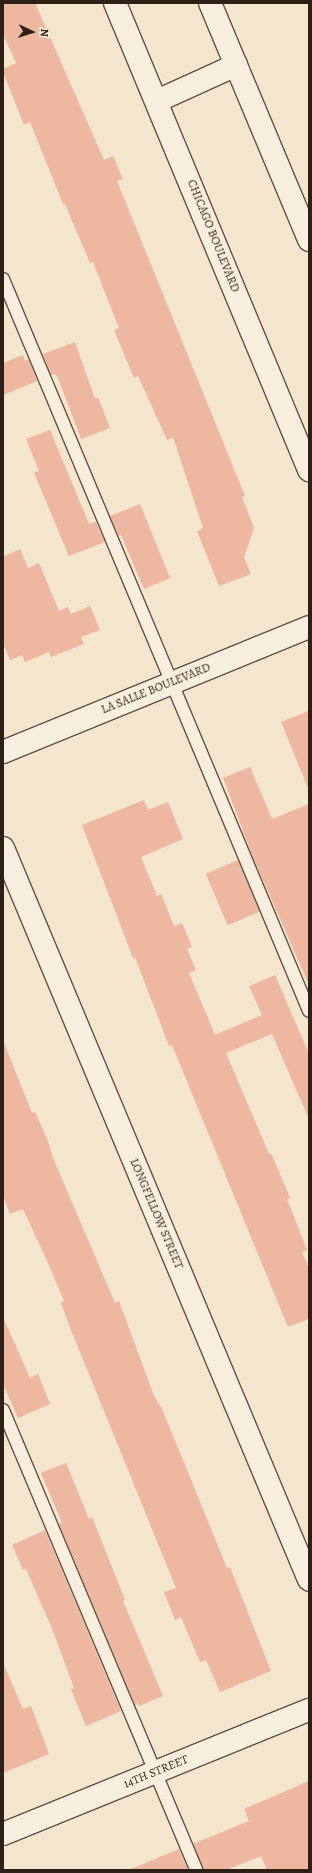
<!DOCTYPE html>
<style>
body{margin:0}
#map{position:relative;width:312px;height:1873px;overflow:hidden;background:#f4e5cd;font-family:Alegreya,serif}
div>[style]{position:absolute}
.building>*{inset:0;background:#edb7a0;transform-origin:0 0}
.roads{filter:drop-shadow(1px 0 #605144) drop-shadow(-1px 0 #605144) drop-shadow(0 1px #605144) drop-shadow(0 -1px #605144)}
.lane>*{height:12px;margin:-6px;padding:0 6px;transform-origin:6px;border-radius:6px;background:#f8eede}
.street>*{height:22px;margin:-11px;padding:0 11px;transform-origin:11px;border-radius:11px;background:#f8eede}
.secondary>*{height:22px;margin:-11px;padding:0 11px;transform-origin:11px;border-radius:11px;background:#f8eede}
span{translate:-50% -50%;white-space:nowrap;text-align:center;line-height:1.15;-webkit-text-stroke:3px #f8eede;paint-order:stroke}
.street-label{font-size:12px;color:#2e2016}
.frame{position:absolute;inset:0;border:4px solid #2e2016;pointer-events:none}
.north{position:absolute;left:12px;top:12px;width:40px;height:40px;-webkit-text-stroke:3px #f8eede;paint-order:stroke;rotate:94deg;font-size:11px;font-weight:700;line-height:16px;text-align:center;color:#2e2016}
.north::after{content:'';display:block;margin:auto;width:14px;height:18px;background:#2e2016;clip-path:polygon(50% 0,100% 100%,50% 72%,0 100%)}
</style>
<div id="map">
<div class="building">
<i style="clip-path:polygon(3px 3px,35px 3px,104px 160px,113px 156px,123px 179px,117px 181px,245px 496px,242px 497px,254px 528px,244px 557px,251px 574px,219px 586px,197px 531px,203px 528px,173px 437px,167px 440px,138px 376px,134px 378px,114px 330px,119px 328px,93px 262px,90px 263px,65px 204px,63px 204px,30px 122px,24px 125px,3px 72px,3px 69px,16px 63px,3px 34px)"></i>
<i style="clip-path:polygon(75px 342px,95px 399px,98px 397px,110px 428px,81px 439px,58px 378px,55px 374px,51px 375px,43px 354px)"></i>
<i style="clip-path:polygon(23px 355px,25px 361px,29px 359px,37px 381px,3px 395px,3px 363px)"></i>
<i style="clip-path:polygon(50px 430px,89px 524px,96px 522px,105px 542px,69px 556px,34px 473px,39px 471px,26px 439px)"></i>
<i style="clip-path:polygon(140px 504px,170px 578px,144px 589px,121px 535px,119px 536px,110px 516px)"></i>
<i style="clip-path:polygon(20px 549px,28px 568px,39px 563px,59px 611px,68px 607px,71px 614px,90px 606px,100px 630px,81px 637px,84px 644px,51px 657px,49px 652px,25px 662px,22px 655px,10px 660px,3px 643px,3px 557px)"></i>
<i style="clip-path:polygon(309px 711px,309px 788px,308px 788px,281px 722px)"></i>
<i style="clip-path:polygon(250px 767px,272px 819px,309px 804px,309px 985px,252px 855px,223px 778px)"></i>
<i style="clip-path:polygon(144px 800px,148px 810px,168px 802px,183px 839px,141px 857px,157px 896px,161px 894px,174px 926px,182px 923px,192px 947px,187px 949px,196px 970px,189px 973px,215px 1035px,262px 1015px,249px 986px,275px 975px,309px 1054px,309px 1119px,272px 1034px,226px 1053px,269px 1154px,271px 1153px,289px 1195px,290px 1198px,287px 1199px,307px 1250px,302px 1252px,309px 1268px,309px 1319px,288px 1327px,172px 1045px,169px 1046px,135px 957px,133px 958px,82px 825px)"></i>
<i style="left:238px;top:860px;width:56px;height:35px;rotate:67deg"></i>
<i style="clip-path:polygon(4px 1043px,32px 1113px,35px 1112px,48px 1141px,53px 1158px,115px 1303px,119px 1301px,154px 1396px,162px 1409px,227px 1568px,230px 1567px,271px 1671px,220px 1692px,206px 1660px,200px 1662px,181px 1617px,175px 1620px,164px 1592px,176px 1588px,71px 1330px,61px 1303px,64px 1301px,48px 1263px,23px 1209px,10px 1214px,3px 1196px)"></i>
<i style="clip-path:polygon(3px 1317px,30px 1378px,38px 1374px,50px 1404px,18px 1418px,3px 1384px)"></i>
<i style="clip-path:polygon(66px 1463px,89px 1519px,92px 1517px,125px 1600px,123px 1601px,163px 1696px,139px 1706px,138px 1703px,135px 1705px,59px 1524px,62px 1523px,41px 1473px)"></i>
<i style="clip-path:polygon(45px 1530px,121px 1711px,86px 1726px,71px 1689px,74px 1688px,53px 1631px,26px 1569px,23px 1570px,12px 1545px)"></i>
<i style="clip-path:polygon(3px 1663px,23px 1709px,31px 1706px,49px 1754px,3px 1773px)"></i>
<i style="clip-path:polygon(309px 1781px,309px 1870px,267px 1870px,261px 1856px,227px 1870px,203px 1870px,193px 1844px,249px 1821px,244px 1809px)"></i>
<i style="clip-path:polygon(179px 1849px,188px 1870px,131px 1870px,131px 1869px)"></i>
</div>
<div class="roads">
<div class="lane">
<i style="left:3px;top:279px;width:793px;rotate:67.31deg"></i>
<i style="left:3px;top:1410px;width:499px;rotate:67.2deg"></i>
</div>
<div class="street">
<i style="left:3px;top:752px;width:331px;rotate:-22.2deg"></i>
<i style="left:3px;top:848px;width:793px;rotate:67.31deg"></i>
</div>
<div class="secondary">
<i style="left:115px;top:3px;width:506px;rotate:67.44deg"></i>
<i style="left:210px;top:3px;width:257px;rotate:67.3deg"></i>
<i style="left:157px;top:101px;width:87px;rotate:-24.5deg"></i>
<i style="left:3px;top:1834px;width:330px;rotate:-22.1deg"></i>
</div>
</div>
<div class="street-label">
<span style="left:213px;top:236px;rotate:68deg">CHICAGO BOULEVARD</span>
<span style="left:156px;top:689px;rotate:-22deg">LA SALLE BOULEVARD</span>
<span style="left:156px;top:1214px;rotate:67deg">LONGFELLOW STREET</span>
<span style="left:156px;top:1772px;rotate:-22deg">14TH STREET</span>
</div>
<div class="frame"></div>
<div class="north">N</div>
</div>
